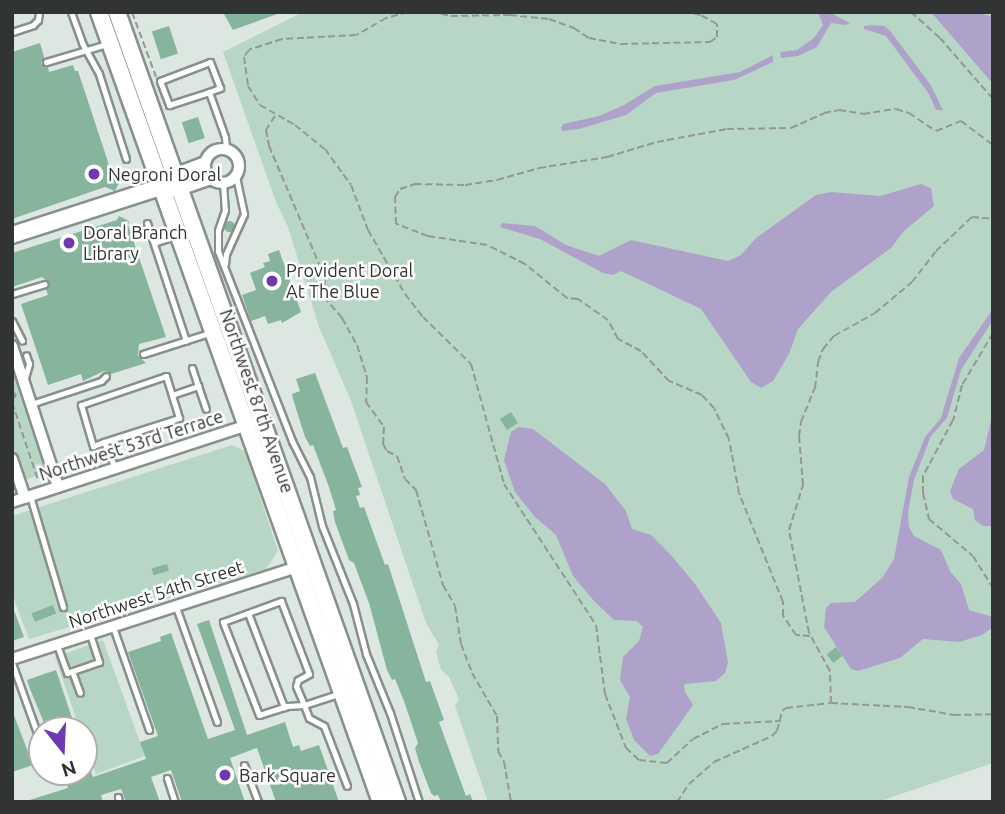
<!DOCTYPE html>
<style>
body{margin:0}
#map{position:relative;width:1005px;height:814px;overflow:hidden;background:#dde7e1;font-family:Ubuntu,sans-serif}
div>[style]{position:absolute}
.green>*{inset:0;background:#b8d6c6}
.water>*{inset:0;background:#afa2ca}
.building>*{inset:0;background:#86b49d;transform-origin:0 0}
.round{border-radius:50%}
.path>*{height:2px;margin-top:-1px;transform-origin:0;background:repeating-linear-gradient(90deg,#929995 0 7px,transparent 0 10.5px)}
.roads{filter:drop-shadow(2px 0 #87908b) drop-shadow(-2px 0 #87908b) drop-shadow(0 2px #87908b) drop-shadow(0 -2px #87908b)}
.lane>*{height:5px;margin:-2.5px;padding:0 2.5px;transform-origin:2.5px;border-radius:2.5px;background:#fff}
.street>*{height:10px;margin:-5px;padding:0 5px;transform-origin:5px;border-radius:5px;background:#fff}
.street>.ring{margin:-5px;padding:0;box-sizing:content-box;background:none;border:10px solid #fff;border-radius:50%}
.secondary>*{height:16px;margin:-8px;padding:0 8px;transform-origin:8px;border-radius:8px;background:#fff}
.dots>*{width:19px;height:19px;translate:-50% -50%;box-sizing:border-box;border:4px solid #fff;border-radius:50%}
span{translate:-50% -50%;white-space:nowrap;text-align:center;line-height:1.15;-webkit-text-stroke:5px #fff;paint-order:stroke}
.poi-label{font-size:18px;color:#313432}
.left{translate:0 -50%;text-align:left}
.street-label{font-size:18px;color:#313432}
.frame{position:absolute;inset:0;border:14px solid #313432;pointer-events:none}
.north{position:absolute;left:28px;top:716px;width:70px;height:70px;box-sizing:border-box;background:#fff;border:2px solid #adaead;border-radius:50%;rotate:162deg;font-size:19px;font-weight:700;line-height:28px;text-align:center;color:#313432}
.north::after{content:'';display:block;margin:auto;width:24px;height:32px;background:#6f39b0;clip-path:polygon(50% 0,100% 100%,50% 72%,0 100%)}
</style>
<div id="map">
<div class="green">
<i style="clip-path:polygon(303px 12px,993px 12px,993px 763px,877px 802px,488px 802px,455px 706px,459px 699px,449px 677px,441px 670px,436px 652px,439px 645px,426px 623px,350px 398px,319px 327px,288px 227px,276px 202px,223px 52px)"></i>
<i style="clip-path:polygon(12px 354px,50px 471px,24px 480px,12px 445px)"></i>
<i style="clip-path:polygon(232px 445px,245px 451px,278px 551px,266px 569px,29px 639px,12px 594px,12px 516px)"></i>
<i style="clip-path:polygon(103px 640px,145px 756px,96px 774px,84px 741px,84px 730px,80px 730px,55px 657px)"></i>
</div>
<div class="water">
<i style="clip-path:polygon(818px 12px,829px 12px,850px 23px,846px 25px,831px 23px,817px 47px,798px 56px,781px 58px,780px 52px,797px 50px,814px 38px,823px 25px)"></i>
<i style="clip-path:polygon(931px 12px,976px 12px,993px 17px,993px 84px)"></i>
<i style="clip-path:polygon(872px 25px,885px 26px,891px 32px,930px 84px,943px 110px,936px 110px,929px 94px,886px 36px,864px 29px,864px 26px)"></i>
<i style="clip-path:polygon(773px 55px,773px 62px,734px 80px,656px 93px,626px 115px,579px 129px,562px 131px,561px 128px,563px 124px,599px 116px,624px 105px,655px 86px,740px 72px)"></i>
<i style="clip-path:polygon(921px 184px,931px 188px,934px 206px,904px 231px,891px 248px,832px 291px,798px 329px,789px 354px,773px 381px,761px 388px,751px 382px,701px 309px,621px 271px,613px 275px,603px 273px,540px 239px,500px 227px,502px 223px,535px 226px,566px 245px,599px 256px,631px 240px,728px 261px,741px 255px,756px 238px,816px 195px,831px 192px,880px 196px)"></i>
<i style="clip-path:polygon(993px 309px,993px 320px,961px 370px,947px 418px,931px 436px,914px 480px,908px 512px,909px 527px,914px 536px,941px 550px,950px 571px,961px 584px,969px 610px,993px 617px,993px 627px,982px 635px,959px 642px,923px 639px,900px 658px,858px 671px,851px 669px,824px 627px,826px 608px,831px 603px,855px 602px,883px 577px,894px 559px,909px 477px,925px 437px,941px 418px,959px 358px)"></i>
<i style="clip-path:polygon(993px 412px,993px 526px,983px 526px,975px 520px,973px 509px,953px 499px,950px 491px,959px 469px,984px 450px)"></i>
<i style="clip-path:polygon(519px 427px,533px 429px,605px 484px,626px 511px,632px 529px,651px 535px,670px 554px,695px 584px,721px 623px,728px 662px,725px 673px,716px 681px,684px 684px,685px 692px,693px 705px,658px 754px,650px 756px,634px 740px,626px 719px,630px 697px,620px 680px,623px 657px,639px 641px,643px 627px,637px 621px,614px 620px,594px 601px,573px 576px,556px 535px,535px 517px,515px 492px,504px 460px,511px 432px)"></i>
</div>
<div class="building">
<i style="clip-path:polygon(230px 12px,280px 12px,280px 13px,233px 30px,224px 14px)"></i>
<i style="left:169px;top:26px;width:29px;height:18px;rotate:72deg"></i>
<i style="clip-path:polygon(40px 43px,44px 57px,41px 64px,48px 67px,49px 72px,73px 65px,75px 71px,78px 71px,111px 171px,109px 175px,120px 181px,115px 191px,105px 187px,12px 219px,12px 52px)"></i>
<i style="left:198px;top:117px;width:22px;height:17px;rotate:72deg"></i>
<i style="clip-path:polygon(119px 216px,129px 221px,128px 225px,166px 337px,139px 344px,138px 356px,146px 363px,111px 374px,104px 371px,83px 381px,81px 374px,48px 385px,21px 304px,48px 295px,46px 289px,49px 283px,42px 277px,12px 287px,12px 253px,117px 220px)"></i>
<i class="round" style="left:223.5px;top:220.5px;width:11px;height:11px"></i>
<i style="clip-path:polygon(279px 250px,301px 312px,282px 323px,281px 320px,268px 324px,265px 316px,251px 321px,242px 295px,256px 290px,250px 273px,265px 267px,263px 263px,270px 261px,268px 254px)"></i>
<i style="clip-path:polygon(315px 373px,343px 448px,347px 447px,362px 487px,358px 488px,360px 495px,356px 496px,360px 508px,364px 507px,385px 565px,388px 564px,426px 682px,430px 681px,444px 720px,439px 722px,466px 796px,470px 794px,473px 802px,441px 802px,438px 795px,434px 796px,431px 793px,419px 762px,415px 748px,418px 743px,404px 701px,395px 679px,392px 680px,387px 670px,369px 603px,354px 563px,349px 560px,335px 522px,333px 511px,336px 510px,329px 487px,313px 445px,310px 446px,305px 437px,293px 399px,292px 394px,300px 391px,296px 379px)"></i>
<i style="left:511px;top:412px;width:13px;height:13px;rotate:58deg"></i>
<i style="left:167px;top:564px;width:7px;height:16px;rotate:74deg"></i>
<i style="clip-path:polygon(12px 605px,24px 637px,12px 641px)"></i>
<i style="left:53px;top:605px;width:9px;height:23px;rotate:69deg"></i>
<i style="clip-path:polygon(209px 620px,247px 735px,285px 722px,293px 747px,299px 745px,301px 751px,319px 745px,339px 802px,276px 802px,257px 748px,230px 758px,245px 802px,182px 802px,171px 770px,151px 777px,160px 802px,126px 802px,121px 789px,101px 795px,103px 802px,23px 802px,68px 788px,62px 772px,84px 772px,84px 755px,93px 777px,146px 759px,140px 742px,158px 736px,128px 652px,161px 641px,160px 637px,171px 633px,208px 739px,235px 730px,197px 624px)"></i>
<i style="left:836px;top:647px;width:11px;height:12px;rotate:52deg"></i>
<i style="clip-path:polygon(56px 670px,76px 730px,47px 730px,30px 689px,27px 680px)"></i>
<i style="clip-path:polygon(12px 710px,33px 765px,12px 772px)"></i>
</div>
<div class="path">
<i style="left:132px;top:12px;width:69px;rotate:69.7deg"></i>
<i style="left:408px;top:12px;width:23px;rotate:165deg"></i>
<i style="left:386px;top:18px;width:34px;rotate:150deg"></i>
<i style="left:356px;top:35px;width:74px;rotate:176.9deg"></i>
<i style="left:282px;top:39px;width:35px;rotate:162deg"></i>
<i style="left:249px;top:50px;width:9px;rotate:126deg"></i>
<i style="left:244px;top:57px;width:29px;rotate:82deg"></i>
<i style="left:248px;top:86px;width:22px;rotate:58deg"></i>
<i style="left:260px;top:105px;width:40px;rotate:29.7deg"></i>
<i style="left:295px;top:125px;width:38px;rotate:39deg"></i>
<i style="left:325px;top:149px;width:44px;rotate:54.2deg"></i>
<i style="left:351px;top:185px;width:48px;rotate:69.3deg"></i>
<i style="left:368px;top:230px;width:74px;rotate:60deg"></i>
<i style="left:405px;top:294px;width:29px;rotate:52deg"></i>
<i style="left:423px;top:317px;width:67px;rotate:44.4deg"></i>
<i style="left:471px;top:364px;width:124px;rotate:74.6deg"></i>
<i style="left:504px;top:484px;width:168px;rotate:56.9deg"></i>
<i style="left:596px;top:625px;width:70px;rotate:82.6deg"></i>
<i style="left:605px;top:694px;width:58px;rotate:68.7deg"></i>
<i style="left:626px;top:748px;width:18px;rotate:43deg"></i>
<i style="left:639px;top:760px;width:28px;rotate:6deg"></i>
<i style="left:667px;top:763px;width:35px;rotate:-43deg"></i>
<i style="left:693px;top:739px;width:34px;rotate:-27deg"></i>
<i style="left:723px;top:724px;width:58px;rotate:-3deg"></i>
<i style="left:431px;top:12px;width:20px;rotate:11deg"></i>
<i style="left:451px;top:16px;width:59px;rotate:-1deg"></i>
<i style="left:510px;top:15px;width:39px;rotate:6deg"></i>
<i style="left:549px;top:19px;width:27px;rotate:20deg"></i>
<i style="left:574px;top:28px;width:18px;rotate:34deg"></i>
<i style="left:589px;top:38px;width:33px;rotate:11deg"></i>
<i style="left:621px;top:44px;width:89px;rotate:-1.3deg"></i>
<i style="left:710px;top:42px;width:9px;rotate:-36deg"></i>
<i style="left:717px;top:37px;width:13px;rotate:-90deg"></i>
<i style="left:717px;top:24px;width:18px;rotate:-151deg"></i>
<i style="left:701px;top:15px;width:15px;rotate:-169deg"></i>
<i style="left:911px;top:12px;width:39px;rotate:42deg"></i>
<i style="left:940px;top:38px;width:81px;rotate:49deg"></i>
<i style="left:275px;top:116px;width:17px;rotate:123deg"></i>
<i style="left:266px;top:130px;width:16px;rotate:79deg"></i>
<i style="left:269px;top:146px;width:143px;rotate:67deg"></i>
<i style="left:325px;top:278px;width:19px;rotate:93deg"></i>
<i style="left:324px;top:297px;width:28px;rotate:49deg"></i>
<i style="left:342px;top:318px;width:31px;rotate:61deg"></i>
<i style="left:357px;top:345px;width:34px;rotate:73deg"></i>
<i style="left:367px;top:377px;width:25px;rotate:92deg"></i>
<i style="left:366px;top:402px;width:31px;rotate:54deg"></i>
<i style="left:384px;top:427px;width:17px;rotate:93deg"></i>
<i style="left:383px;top:444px;width:8px;rotate:60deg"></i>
<i style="left:387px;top:451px;width:11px;rotate:27deg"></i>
<i style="left:397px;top:456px;width:24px;rotate:71deg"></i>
<i style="left:405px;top:479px;width:16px;rotate:45deg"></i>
<i style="left:416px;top:490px;width:99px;rotate:74.1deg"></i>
<i style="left:443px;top:585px;width:24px;rotate:60deg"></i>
<i style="left:455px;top:606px;width:38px;rotate:81deg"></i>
<i style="left:461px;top:644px;width:31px;rotate:69deg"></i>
<i style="left:472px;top:673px;width:50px;rotate:59.8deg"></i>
<i style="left:497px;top:716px;width:35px;rotate:88deg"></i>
<i style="left:498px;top:751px;width:13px;rotate:61deg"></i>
<i style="left:504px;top:762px;width:41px;rotate:80.1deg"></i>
<i style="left:993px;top:333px;width:61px;rotate:120.8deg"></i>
<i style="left:962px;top:385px;width:36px;rotate:104deg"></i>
<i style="left:953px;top:420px;width:64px;rotate:118.2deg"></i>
<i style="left:923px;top:476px;width:17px;rotate:90deg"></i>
<i style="left:923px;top:493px;width:27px;rotate:77deg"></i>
<i style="left:929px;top:519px;width:57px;rotate:40.1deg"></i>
<i style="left:973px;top:556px;width:38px;rotate:58deg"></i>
<i style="left:12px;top:391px;width:6px;rotate:45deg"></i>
<i style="left:16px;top:395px;width:6px;rotate:129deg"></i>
<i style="left:12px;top:402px;width:82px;rotate:71.6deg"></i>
<i style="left:810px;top:636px;width:14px;rotate:-176deg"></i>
<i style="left:796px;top:635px;width:23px;rotate:-124deg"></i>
<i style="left:783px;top:616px;width:14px;rotate:-90deg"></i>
<i style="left:783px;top:602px;width:118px;rotate:-112deg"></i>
<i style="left:739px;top:493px;width:55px;rotate:-100.5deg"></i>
<i style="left:729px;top:439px;width:34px;rotate:-116deg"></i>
<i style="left:714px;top:408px;width:18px;rotate:-133deg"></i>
<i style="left:702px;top:395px;width:36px;rotate:-157deg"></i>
<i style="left:669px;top:381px;width:41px;rotate:-133deg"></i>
<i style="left:641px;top:351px;width:26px;rotate:-152deg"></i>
<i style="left:618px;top:339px;width:21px;rotate:-118deg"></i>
<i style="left:608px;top:320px;width:37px;rotate:-145deg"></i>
<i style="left:578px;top:299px;width:11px;rotate:-175deg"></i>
<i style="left:567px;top:298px;width:54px;rotate:-141deg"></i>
<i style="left:525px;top:264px;width:42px;rotate:-153.4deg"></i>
<i style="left:487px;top:245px;width:60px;rotate:-171.3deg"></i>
<i style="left:428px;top:236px;width:34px;rotate:-159deg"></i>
<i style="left:396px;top:224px;width:27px;rotate:-92deg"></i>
<i style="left:395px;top:197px;width:9px;rotate:-58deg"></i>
<i style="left:400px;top:189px;width:16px;rotate:-18deg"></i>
<i style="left:415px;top:184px;width:50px;rotate:1.1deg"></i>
<i style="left:465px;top:185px;width:32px;rotate:-9deg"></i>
<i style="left:497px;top:180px;width:44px;rotate:-15.9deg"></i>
<i style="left:539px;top:168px;width:69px;rotate:-9.2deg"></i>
<i style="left:607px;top:157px;width:52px;rotate:-16.7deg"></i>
<i style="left:657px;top:142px;width:71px;rotate:-10.5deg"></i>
<i style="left:727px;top:129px;width:64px;rotate:-0.9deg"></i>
<i style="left:791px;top:128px;width:36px;rotate:-24deg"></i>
<i style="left:824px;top:113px;width:15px;rotate:-11deg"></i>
<i style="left:839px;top:110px;width:24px;rotate:9deg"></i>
<i style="left:863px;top:114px;width:33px;rotate:-9deg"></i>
<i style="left:896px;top:109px;width:14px;rotate:17deg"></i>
<i style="left:909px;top:113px;width:32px;rotate:34deg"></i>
<i style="left:936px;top:131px;width:27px;rotate:-22deg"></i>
<i style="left:961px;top:121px;width:40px;rotate:37deg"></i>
<i style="left:831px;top:703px;width:32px;rotate:-92deg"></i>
<i style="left:830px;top:671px;width:43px;rotate:-118.9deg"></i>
<i style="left:809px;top:633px;width:105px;rotate:-101deg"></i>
<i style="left:789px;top:530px;width:47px;rotate:-72.7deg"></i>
<i style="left:803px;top:485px;width:49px;rotate:-94.7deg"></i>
<i style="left:799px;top:436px;width:14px;rotate:-82deg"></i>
<i style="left:801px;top:422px;width:37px;rotate:-68deg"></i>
<i style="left:815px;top:388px;width:26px;rotate:-83deg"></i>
<i style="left:818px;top:362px;width:14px;rotate:-69deg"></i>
<i style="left:823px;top:349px;width:17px;rotate:-50deg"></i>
<i style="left:834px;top:336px;width:47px;rotate:-29.3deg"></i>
<i style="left:875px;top:313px;width:48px;rotate:-40deg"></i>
<i style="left:912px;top:282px;width:39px;rotate:-52deg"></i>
<i style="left:936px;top:251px;width:50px;rotate:-43.4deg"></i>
<i style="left:972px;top:217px;width:21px;rotate:5deg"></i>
<i style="left:677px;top:802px;width:22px;rotate:-56deg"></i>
<i style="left:689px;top:784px;width:33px;rotate:-41deg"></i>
<i style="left:714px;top:762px;width:64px;rotate:-24.1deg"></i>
<i style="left:772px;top:736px;width:7px;rotate:-45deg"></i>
<i style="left:777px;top:731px;width:21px;rotate:-76deg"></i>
<i style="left:782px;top:711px;width:5px;rotate:-37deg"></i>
<i style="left:786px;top:708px;width:45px;rotate:-6.3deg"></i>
<i style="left:831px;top:703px;width:77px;rotate:3deg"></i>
<i style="left:908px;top:707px;width:47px;rotate:9.9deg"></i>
<i style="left:954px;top:715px;width:39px;rotate:-1deg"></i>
</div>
<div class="roads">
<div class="lane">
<i style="left:71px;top:12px;width:33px;rotate:70deg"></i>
<i style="left:82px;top:43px;width:35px;rotate:61deg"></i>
<i style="left:99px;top:74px;width:89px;rotate:72.4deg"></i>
<i style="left:12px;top:32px;width:22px;rotate:-18deg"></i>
<i style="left:33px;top:25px;width:7px;rotate:-45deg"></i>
<i style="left:38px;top:20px;width:8px;rotate:-83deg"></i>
<i style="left:46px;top:62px;width:64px;rotate:-16.4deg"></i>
<i style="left:209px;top:92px;width:12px;rotate:-20deg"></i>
<i style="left:220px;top:88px;width:28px;rotate:-111deg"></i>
<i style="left:210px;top:62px;width:53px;rotate:159.2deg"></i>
<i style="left:160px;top:81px;width:26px;rotate:69deg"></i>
<i style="left:169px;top:105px;width:42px;rotate:-18deg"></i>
<i style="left:209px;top:92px;width:48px;rotate:70.4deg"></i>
<i style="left:225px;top:137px;width:12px;rotate:85deg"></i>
<i style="left:223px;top:183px;width:27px;rotate:86deg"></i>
<i style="left:225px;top:210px;width:21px;rotate:109deg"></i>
<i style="left:218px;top:230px;width:21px;rotate:90deg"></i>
<i style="left:218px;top:251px;width:204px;rotate:68.7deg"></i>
<i style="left:292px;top:441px;width:40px;rotate:63.4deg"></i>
<i style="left:310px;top:477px;width:50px;rotate:76.2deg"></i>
<i style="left:322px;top:526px;width:84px;rotate:68.3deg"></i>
<i style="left:353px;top:604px;width:52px;rotate:75.4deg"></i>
<i style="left:366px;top:654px;width:64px;rotate:67.9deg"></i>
<i style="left:390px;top:713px;width:94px;rotate:72deg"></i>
<i style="left:147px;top:223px;width:124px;rotate:71.7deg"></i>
<i style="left:154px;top:243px;width:24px;rotate:-19deg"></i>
<i style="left:225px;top:264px;width:10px;rotate:-84deg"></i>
<i style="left:226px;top:254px;width:44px;rotate:-65.8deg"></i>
<i style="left:244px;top:214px;width:39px;rotate:-102deg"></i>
<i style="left:12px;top:294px;width:34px;rotate:-17deg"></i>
<i style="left:12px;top:321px;width:22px;rotate:63deg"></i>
<i style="left:143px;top:354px;width:69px;rotate:-17.7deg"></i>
<i style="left:192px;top:368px;width:19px;rotate:72deg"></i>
<i style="left:25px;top:378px;width:15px;rotate:-74deg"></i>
<i style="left:29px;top:364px;width:9px;rotate:-108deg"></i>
<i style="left:172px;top:395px;width:28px;rotate:-19deg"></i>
<i style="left:198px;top:386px;width:24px;rotate:71deg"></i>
<i style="left:31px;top:404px;width:74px;rotate:-18.2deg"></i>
<i style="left:101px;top:381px;width:7px;rotate:-45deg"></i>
<i style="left:104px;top:442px;width:79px;rotate:-17.7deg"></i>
<i style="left:179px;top:418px;width:44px;rotate:-107.2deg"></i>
<i style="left:166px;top:376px;width:90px;rotate:161.2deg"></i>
<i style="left:81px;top:405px;width:43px;rotate:73.7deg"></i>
<i style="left:93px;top:446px;width:12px;rotate:-20deg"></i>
<i style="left:104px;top:442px;width:28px;rotate:67deg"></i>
<i style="left:30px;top:496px;width:116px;rotate:73.4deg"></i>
<i style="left:281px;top:601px;width:78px;rotate:69deg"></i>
<i style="left:309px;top:674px;width:13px;rotate:151deg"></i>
<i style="left:298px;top:680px;width:6px;rotate:108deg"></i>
<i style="left:296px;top:686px;width:21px;rotate:67deg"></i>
<i style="left:304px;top:705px;width:17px;rotate:177deg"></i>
<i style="left:287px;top:706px;width:29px;rotate:162deg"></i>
<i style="left:259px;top:715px;width:100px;rotate:-111.2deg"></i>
<i style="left:223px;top:622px;width:62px;rotate:-19.9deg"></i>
<i style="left:176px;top:607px;width:122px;rotate:70.4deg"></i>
<i style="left:248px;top:613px;width:101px;rotate:69deg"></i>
<i style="left:113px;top:627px;width:109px;rotate:70.7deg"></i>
<i style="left:57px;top:645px;width:30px;rotate:70deg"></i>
<i style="left:67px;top:673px;width:34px;rotate:-19deg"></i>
<i style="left:99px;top:662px;width:28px;rotate:-108deg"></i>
<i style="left:12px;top:663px;width:89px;rotate:70.3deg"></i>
<i style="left:72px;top:671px;width:23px;rotate:70deg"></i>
<i style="left:341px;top:693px;width:39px;rotate:162deg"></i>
<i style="left:304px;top:705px;width:14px;rotate:69deg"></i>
<i style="left:309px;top:718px;width:17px;rotate:28deg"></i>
<i style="left:324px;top:726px;width:64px;rotate:69deg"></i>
<i style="left:244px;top:765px;width:40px;rotate:69deg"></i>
<i style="left:167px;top:778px;width:25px;rotate:72deg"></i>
<i style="left:118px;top:797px;width:5px;rotate:79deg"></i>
</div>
<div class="street">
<i class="ring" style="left:205px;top:149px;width:24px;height:24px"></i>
<i style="left:174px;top:174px;width:33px;rotate:-21deg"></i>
<i style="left:179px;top:190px;width:34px;rotate:-19deg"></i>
<i style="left:12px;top:346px;width:148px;rotate:71.9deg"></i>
<i style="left:12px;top:459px;width:41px;rotate:71.6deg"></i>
<i style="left:12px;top:502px;width:251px;rotate:-18.1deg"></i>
<i style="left:12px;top:659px;width:306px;rotate:-17.9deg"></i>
</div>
<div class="secondary">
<i style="left:99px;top:12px;width:839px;rotate:70.36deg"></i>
<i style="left:117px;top:12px;width:838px;rotate:70.48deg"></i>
<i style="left:12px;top:235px;width:157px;rotate:-17.9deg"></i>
<i style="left:161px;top:187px;width:9px;rotate:13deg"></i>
</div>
</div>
<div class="dots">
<i style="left:94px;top:174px;background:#6f39b0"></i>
<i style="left:69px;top:243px;background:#6f39b0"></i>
<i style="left:272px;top:281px;background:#6f39b0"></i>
<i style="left:225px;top:775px;background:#6f39b0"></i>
</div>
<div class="poi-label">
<span class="left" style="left:108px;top:174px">Negroni Doral</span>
<span class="left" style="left:83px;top:243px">Doral Branch<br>Library</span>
<span class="left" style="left:286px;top:281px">Provident Doral<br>At The Blue</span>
<span class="left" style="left:239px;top:775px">Bark Square</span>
</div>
<div class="street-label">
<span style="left:257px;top:401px;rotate:71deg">Northwest 87th Avenue</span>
<span style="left:131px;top:445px;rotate:-18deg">Northwest 53rd Terrace</span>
<span style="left:156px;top:594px;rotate:-18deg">Northwest 54th Street</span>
</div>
<div class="frame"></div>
<div class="north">N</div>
</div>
